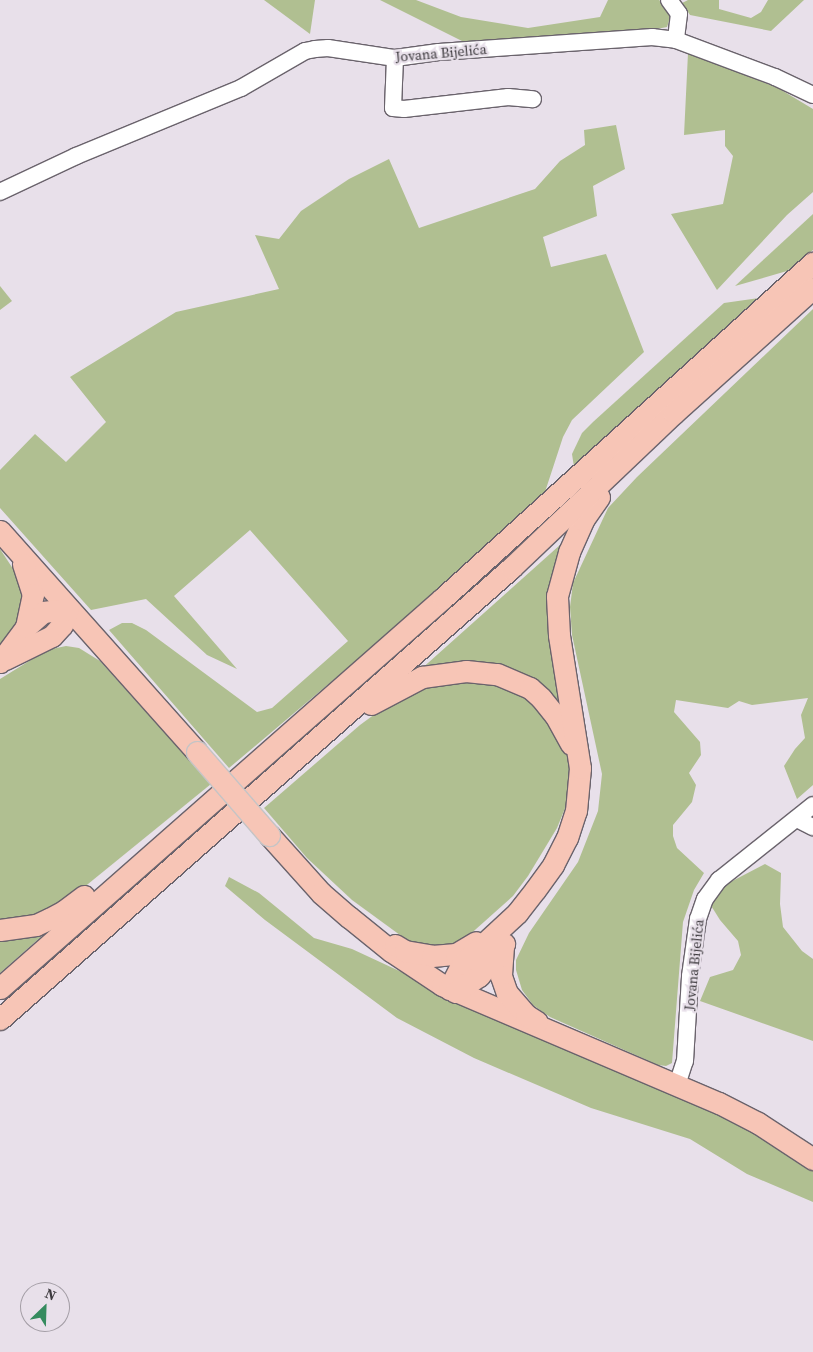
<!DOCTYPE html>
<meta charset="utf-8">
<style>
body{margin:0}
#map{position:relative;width:813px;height:1352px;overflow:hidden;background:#e8e0ea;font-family:"Source Serif 4",serif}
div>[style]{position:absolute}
.green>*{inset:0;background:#b0bf91}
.roads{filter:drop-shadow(1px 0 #6a636c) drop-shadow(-1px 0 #6a636c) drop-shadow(0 1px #6a636c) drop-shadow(0 -1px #6a636c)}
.minor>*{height:16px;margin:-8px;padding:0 8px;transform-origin:8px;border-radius:8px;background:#fff}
.major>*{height:21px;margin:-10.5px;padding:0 10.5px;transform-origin:10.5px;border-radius:10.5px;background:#f7c5b6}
.bridges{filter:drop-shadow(1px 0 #c5c4c5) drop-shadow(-1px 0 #c5c4c5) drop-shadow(0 1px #c5c4c5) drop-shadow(0 -1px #c5c4c5)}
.major-bridge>*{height:21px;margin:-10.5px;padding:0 10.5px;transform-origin:10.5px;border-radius:10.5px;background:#f7c5b6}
span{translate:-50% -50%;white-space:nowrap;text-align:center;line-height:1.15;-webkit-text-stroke:4.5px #e8e0ea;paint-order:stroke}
.street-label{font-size:14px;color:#3e3b3f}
.north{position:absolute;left:20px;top:1282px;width:50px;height:50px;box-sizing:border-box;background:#e8e0ea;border:1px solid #a49ea6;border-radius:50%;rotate:24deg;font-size:14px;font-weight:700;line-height:20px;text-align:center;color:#3e3b3f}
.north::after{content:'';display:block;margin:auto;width:18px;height:22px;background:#358b5f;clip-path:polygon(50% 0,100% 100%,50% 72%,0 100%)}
</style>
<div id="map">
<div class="green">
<i style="clip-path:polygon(264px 0,315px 0,310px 34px)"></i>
<i style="clip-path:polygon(380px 0,416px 0,461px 17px,528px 28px,600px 17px,608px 0,659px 0,664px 4px,669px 12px,669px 21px,667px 27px,646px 31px,468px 44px)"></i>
<i style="clip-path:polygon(688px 0,719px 0,719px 9px,751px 18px,761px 12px,768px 0,804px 0,771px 31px,690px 15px,682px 3px)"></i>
<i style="clip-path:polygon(688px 53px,778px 88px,813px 109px,813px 192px,787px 215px,717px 290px,671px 214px,723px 204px,733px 156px,725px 146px,725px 130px,684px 135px)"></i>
<i style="clip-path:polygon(616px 125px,625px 169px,593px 186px,597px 216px,543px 237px,551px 267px,606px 254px,644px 352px,572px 420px,563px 437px,544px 495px,377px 643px,229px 768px,109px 630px,122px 623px,132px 623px,146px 630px,257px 712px,272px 708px,348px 641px,250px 530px,174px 596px,237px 669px,207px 655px,146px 599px,91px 610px,0 508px,0 470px,35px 434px,66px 462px,106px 422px,70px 377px,176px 312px,279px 289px,255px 235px,279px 239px,301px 211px,349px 179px,389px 159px,419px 228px,535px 189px,560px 161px,585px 145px,584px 130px)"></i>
<i style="clip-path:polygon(813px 214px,813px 250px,787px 271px,735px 286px)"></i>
<i style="clip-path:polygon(0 286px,12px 301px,0 310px)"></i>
<i style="clip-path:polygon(759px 298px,574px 467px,572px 454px,582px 433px,593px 422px,724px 303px)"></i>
<i style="clip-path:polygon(813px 309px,813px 785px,797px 799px,784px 766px,795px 749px,805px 738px,801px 715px,808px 698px,752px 705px,739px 701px,728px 708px,676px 700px,674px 712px,700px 742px,701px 755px,689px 773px,696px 785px,692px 802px,673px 825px,673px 836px,677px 848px,704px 873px,694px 890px,683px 922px,672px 1063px,666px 1066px,658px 1065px,550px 1017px,533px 1005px,522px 990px,516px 970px,516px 960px,529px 933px,578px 862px,598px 811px,602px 774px,572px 635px,570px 607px,573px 583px,608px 508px,637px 477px)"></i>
<i style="clip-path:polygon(570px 536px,561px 560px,570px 720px,530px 683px,419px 671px)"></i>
<i style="clip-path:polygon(0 549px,21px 581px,26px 611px,0 646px)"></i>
<i style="clip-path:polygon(66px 646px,79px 648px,100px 661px,211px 784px,61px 906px,36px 920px,0 924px,0 679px,47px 650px)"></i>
<i style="clip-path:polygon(439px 678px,508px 685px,534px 702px,561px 739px,573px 770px,568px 801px,557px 828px,528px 876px,513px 896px,457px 946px,415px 946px,352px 900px,307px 858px,264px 808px,360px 725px,409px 689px)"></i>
<i style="clip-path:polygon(765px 864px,781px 873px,780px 904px,783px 927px,802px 951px,813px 959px,813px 1041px,700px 1001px,710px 977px,733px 970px,741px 955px,738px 941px,720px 920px,710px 904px,717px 889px)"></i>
<i style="clip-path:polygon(229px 877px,259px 893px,314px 938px,352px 949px,423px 982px,498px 1021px,746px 1123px,813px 1168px,813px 1202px,747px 1174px,690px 1139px,591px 1108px,474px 1058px,397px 1018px,265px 920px,225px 886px)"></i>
<i style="clip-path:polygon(34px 933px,43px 935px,0 973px,0 936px)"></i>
</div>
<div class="roads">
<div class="minor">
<i style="left:669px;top:0;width:17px;rotate:54deg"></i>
<i style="left:679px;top:14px;width:26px;rotate:97deg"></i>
<i style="left:395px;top:58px;width:50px;rotate:92.3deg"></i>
<i style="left:393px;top:108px;width:11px;rotate:5deg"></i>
<i style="left:404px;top:109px;width:105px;rotate:-6.6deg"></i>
<i style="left:508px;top:97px;width:25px;rotate:5deg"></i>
<i style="left:0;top:192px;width:84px;rotate:-25.3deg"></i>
<i style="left:76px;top:156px;width:178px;rotate:-22.4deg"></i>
<i style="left:241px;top:88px;width:74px;rotate:-30deg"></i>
<i style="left:305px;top:51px;width:10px;rotate:-11deg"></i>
<i style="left:315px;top:49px;width:13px;rotate:-4deg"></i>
<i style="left:328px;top:48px;width:68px;rotate:8.5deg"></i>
<i style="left:395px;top:58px;width:44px;rotate:-7.8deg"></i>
<i style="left:439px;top:52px;width:214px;rotate:-4deg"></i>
<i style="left:652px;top:37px;width:24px;rotate:7deg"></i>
<i style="left:676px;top:40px;width:106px;rotate:20.5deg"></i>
<i style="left:775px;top:77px;width:42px;rotate:25.3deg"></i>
<i style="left:797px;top:819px;width:18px;rotate:27deg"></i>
<i style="left:677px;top:1085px;width:25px;rotate:-72deg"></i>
<i style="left:685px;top:1061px;width:85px;rotate:-86.6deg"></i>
<i style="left:690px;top:976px;width:58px;rotate:-82deg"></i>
<i style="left:698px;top:919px;width:21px;rotate:-71deg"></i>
<i style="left:705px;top:899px;width:24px;rotate:-54deg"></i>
<i style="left:719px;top:880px;width:120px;rotate:-38.6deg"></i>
</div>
<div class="major">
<i style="left:0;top:531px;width:296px;rotate:48.3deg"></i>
<i style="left:23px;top:564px;width:32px;rotate:72deg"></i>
<i style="left:33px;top:594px;width:34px;rotate:102deg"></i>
<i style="left:5px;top:659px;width:52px;rotate:-26.1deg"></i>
<i style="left:52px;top:636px;width:15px;rotate:-48deg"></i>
<i style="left:62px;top:625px;width:17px;rotate:-69deg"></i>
<i style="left:0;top:662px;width:44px;rotate:-53.4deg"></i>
<i style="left:26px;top:627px;width:23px;rotate:-41deg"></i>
<i style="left:43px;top:612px;width:25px;rotate:-7deg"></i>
<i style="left:371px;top:704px;width:58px;rotate:-27.9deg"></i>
<i style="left:422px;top:677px;width:44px;rotate:-7.8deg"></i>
<i style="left:466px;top:671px;width:31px;rotate:6deg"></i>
<i style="left:497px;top:674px;width:36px;rotate:23deg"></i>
<i style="left:530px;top:688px;width:15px;rotate:42deg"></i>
<i style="left:541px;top:698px;width:22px;rotate:51deg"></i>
<i style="left:555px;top:715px;width:33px;rotate:61deg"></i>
<i style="left:269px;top:835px;width:78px;rotate:48.1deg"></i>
<i style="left:321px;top:893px;width:37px;rotate:41deg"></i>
<i style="left:349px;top:917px;width:54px;rotate:39deg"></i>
<i style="left:391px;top:951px;width:61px;rotate:33.7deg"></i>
<i style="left:442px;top:985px;width:301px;rotate:23.1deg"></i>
<i style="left:719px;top:1103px;width:44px;rotate:27.1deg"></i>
<i style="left:758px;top:1123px;width:66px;rotate:33.2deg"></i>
<i style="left:0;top:930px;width:36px;rotate:-8deg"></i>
<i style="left:36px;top:925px;width:14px;rotate:-25deg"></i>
<i style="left:49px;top:919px;width:17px;rotate:-28deg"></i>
<i style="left:64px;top:911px;width:25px;rotate:-37deg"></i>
<i style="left:395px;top:945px;width:12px;rotate:31deg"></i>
<i style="left:405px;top:951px;width:27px;rotate:10deg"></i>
<i style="left:432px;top:956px;width:24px;rotate:-5deg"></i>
<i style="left:456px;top:954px;width:23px;rotate:-31deg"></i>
<i style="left:503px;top:946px;width:30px;rotate:94deg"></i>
<i style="left:501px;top:976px;width:18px;rotate:71deg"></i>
<i style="left:507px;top:993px;width:29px;rotate:49deg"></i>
<i style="left:526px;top:1015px;width:13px;rotate:32deg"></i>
<i style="left:0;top:988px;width:590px;rotate:-41.36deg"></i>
<i style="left:443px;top:598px;width:499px;rotate:-42.2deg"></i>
<i style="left:449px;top:989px;width:28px;rotate:-63deg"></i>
<i style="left:462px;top:964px;width:75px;rotate:-42.8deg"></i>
<i style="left:517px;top:913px;width:29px;rotate:-52deg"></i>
<i style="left:535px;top:890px;width:31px;rotate:-54deg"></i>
<i style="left:553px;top:865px;width:30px;rotate:-63deg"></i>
<i style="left:567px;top:838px;width:28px;rotate:-72deg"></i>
<i style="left:576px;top:811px;width:43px;rotate:-84.7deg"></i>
<i style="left:580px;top:768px;width:135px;rotate:-99deg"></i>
<i style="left:559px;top:635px;width:39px;rotate:-93deg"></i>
<i style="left:557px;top:596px;width:46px;rotate:-74.7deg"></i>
<i style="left:569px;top:552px;width:35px;rotate:-66deg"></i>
<i style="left:583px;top:520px;width:28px;rotate:-55deg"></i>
<i style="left:455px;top:992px;width:29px;rotate:-34deg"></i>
<i style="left:479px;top:976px;width:41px;rotate:-52deg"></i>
<i style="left:0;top:1019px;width:682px;rotate:-41.43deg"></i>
<i style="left:511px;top:568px;width:225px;rotate:-43.6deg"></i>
<i style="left:674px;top:413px;width:187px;rotate:-42deg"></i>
</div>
</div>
<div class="bridges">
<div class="major-bridge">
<i style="left:197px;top:752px;width:110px;rotate:49.1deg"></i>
</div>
</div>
<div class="street-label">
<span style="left:441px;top:53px;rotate:-5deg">Jovana Bijelića</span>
<span style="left:694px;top:965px;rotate:-84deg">Jovana Bijelića</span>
</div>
<div class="north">N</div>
</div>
